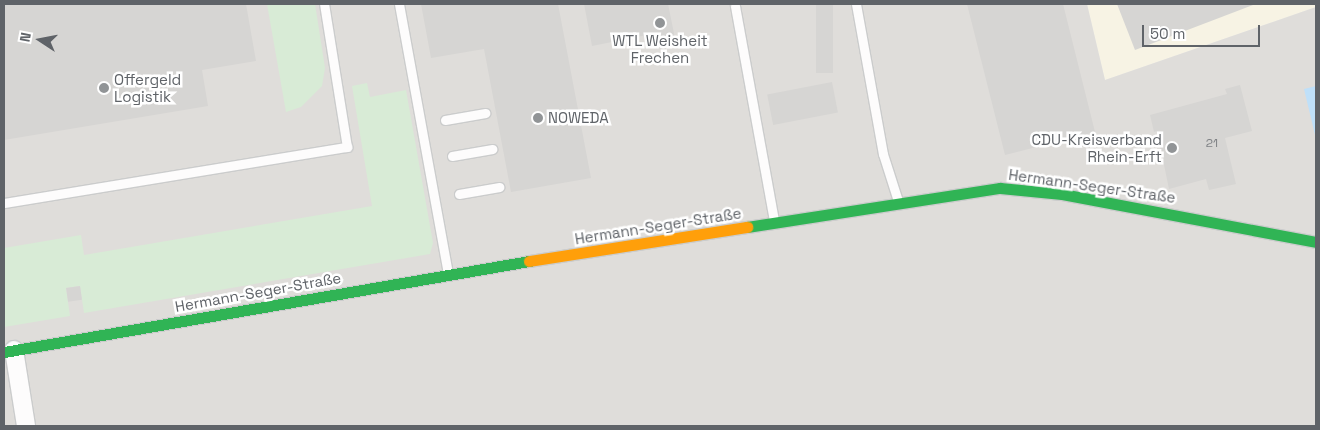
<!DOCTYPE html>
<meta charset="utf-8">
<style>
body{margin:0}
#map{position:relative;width:1320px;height:430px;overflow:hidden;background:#efeeea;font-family:"Space Grotesk",sans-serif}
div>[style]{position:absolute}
.commercial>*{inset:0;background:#f7f3e4}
.industrial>*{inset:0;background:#dfddda}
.green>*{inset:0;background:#d8ebd6}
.water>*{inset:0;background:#bfe0f9}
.building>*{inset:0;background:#d6d5d3;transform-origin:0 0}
.roads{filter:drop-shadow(1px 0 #cbcccc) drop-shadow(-1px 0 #cbcccc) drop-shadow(0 1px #cbcccc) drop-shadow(0 -1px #cbcccc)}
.lane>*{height:9px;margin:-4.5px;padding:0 4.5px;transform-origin:4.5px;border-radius:4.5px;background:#fdfcfc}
.street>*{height:18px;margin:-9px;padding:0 9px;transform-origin:9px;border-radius:9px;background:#fdfcfc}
.fast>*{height:11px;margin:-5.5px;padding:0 5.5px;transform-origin:5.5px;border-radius:5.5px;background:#30b455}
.slow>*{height:11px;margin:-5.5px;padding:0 5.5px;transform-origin:5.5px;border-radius:5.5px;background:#ff9f0a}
.dots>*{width:14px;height:14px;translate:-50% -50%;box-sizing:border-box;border:2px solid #fff;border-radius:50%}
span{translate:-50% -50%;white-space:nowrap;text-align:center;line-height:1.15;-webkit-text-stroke:5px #fff;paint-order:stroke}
.number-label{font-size:12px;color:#7e8184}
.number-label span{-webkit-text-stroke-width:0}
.poi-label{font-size:15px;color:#5f6368}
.left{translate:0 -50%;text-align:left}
.right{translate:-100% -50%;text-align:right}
.street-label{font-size:15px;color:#5f6368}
.frame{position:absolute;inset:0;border:5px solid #5f6368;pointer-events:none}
.north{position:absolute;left:15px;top:15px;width:50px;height:50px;-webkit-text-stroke:4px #fff;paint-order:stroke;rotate:281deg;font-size:14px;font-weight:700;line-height:20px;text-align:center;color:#5f6368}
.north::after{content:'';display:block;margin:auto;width:18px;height:22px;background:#5f6368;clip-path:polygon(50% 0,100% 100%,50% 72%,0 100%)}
.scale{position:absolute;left:1142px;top:25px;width:118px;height:22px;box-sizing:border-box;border:2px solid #5f6368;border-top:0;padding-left:6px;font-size:15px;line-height:18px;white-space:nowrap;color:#5f6368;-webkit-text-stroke:4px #fff;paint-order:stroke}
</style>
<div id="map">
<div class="commercial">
<i style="clip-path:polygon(1087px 4px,1316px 4px,1316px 7px,1105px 80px)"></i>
</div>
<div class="industrial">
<i style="clip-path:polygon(4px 4px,1087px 4px,1105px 80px,1316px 7px,1316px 426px,4px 426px)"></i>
</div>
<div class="green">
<i style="clip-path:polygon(267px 4px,315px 4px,325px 68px,322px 86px,301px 107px,286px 112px)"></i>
<i style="clip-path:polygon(367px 83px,370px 97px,406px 90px,433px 243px,430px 254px,84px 313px,80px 286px,66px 288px,70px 316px,4px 327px,4px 248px,81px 235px,84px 255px,372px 206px,352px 86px)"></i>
</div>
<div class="water">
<i style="clip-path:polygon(1316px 86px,1316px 139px,1304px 89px)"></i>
</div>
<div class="building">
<i style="clip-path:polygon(4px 4px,246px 4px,256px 61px,202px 70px,208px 106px,4px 140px)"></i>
<i style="clip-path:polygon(421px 4px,558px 4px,591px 178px,511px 192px,484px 49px,431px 58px)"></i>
<i style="clip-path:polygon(584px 4px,668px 4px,676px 43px,660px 46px,657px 33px,592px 46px)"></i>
<i style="left:816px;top:4px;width:17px;height:69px"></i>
<i style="clip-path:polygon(967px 4px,1063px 4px,1095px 132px,1005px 155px)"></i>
<i style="clip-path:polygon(1117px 4px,1253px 4px,1253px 5px,1135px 50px)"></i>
<i style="left:832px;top:82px;width:31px;height:66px;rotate:79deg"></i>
<i style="clip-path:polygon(1240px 85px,1252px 131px,1225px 138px,1236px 184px,1209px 190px,1206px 179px,1169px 189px,1157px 131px,1154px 132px,1150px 115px,1227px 94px,1225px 89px)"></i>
<i style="left:80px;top:286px;width:14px;height:14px;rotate:82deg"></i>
</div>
<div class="roads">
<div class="lane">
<i style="left:399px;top:4px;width:273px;rotate:79.7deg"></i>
<i style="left:856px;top:4px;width:152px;rotate:79.8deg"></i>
<i style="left:883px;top:154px;width:49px;rotate:72.3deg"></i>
<i style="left:735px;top:6px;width:219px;rotate:79.7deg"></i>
<i style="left:445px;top:120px;width:41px;rotate:-9.9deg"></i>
<i style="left:452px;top:156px;width:41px;rotate:-9.9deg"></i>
<i style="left:459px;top:194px;width:41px;rotate:-9.9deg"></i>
<i style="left:4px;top:203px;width:348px;rotate:-9.3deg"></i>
<i style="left:347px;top:147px;width:145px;rotate:-99.1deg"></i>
</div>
<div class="street">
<i style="left:14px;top:350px;width:77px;rotate:81deg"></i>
</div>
<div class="fast">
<i style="left:747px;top:227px;width:256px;rotate:-8.8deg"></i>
<i style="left:1000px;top:188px;width:62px;rotate:5.5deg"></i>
<i style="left:1062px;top:194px;width:258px;rotate:10.7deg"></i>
<i style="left:4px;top:352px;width:533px;rotate:-9.83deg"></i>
</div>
<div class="slow">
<i style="left:529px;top:261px;width:221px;rotate:-8.9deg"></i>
</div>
</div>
<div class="dots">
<i style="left:660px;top:23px;background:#919496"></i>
<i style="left:104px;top:88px;background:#919496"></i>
<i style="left:538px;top:118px;background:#919496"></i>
<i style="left:1172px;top:148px;background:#919496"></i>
</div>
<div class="number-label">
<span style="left:1212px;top:144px">21</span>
</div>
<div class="poi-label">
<span style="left:660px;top:49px">WTL Weisheit<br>Frechen</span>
<span class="left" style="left:114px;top:88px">Offergeld<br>Logistik</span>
<span class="left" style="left:548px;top:118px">NOWEDA</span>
<span class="right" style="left:1162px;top:148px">CDU-Kreisverband<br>Rhein-Erft</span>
</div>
<div class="street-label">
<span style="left:1092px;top:186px;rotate:8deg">Hermann-Seger-Straße</span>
<span style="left:658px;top:226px;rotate:-9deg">Hermann-Seger-Straße</span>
<span style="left:258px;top:292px;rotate:-10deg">Hermann-Seger-Straße</span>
</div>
<div class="frame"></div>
<div class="north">N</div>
<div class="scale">50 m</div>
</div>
